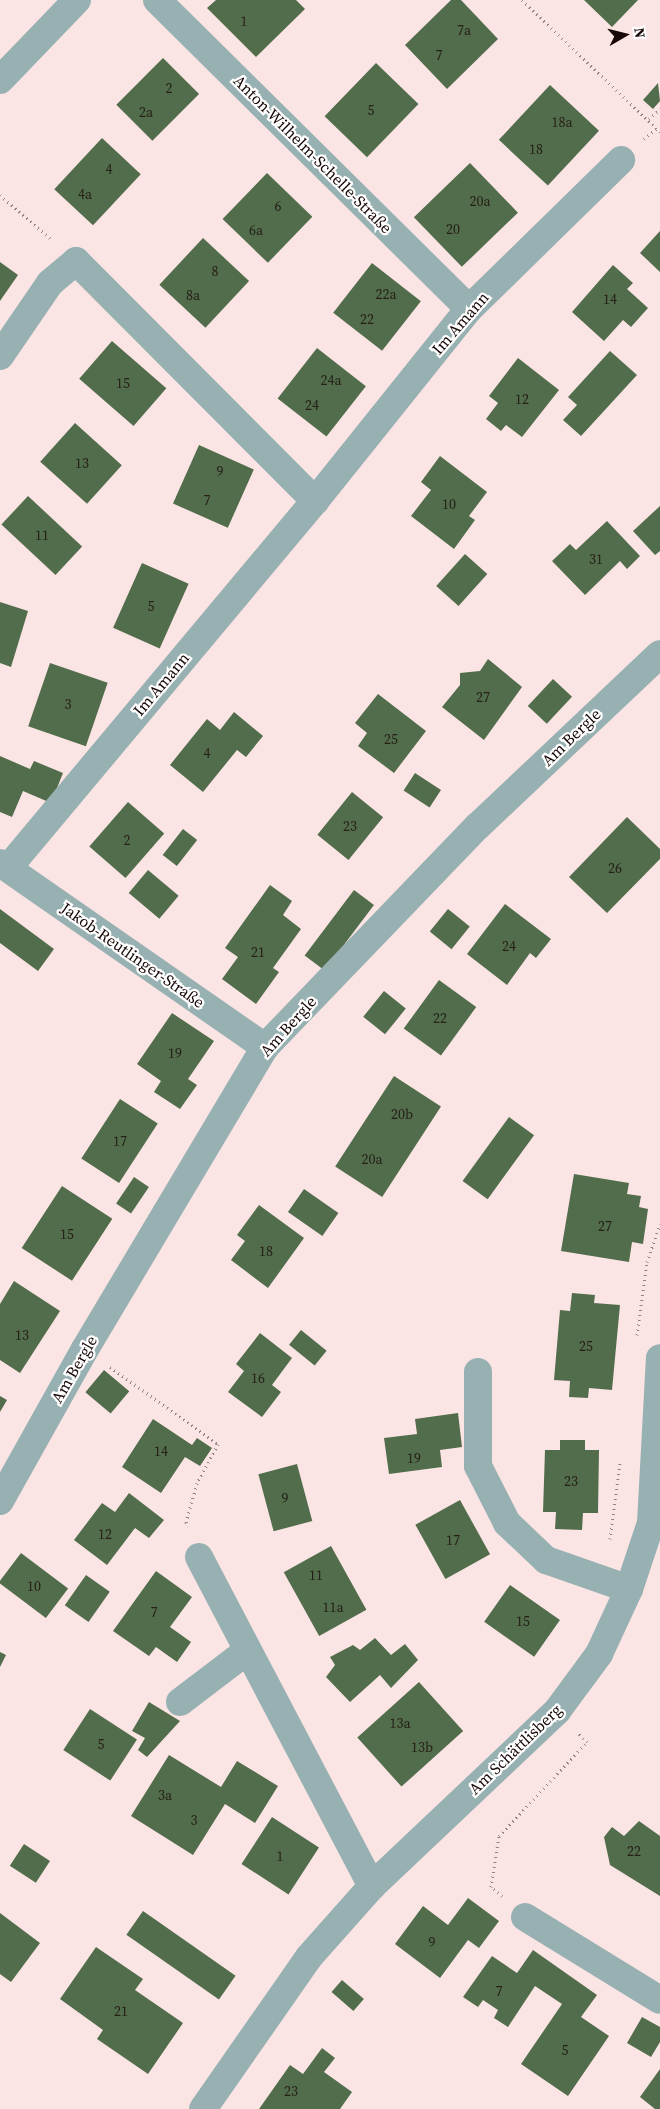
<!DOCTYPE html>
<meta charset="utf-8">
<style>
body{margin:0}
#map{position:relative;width:660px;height:2109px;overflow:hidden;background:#fbe4e4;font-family:"Source Serif 4",serif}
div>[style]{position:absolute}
.building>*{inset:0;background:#526d4b;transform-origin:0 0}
.path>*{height:3px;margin-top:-1.5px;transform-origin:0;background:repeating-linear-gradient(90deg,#958181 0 1px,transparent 0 5px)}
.minor>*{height:28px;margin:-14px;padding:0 14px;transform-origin:14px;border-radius:14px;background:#97b0b1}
span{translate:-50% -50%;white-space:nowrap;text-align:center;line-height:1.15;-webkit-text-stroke:4.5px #fff;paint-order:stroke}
.number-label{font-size:14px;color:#262018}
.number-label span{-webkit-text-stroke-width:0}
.street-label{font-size:16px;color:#170707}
.north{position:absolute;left:600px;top:10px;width:50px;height:50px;-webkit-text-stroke:4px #fff;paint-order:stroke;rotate:82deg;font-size:14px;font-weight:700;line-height:20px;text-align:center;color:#170707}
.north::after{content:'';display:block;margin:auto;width:18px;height:22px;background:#170707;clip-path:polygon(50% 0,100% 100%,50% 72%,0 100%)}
</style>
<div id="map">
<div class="building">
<i style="clip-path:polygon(216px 0,296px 0,305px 9px,256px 57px,207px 8px)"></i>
<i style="clip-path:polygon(451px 0,461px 0,498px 39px,447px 89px,405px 45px)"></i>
<i style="clip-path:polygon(584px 0,638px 0,612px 27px)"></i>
<i style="left:163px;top:58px;width:51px;height:66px;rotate:45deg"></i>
<i style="left:376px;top:63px;width:59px;height:74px;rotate:44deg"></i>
<i style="clip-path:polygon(658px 83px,660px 101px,653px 109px,643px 100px)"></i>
<i style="left:550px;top:85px;width:67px;height:75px;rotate:43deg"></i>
<i style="left:102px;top:138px;width:53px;height:70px;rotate:43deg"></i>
<i style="left:470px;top:163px;width:69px;height:78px;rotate:46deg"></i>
<i style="left:267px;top:173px;width:63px;height:64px;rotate:44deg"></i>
<i style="clip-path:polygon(660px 231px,660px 272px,640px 253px)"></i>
<i style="left:203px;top:238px;width:63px;height:64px;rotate:43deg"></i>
<i style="clip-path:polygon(0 262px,18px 275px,0 301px)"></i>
<i style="left:372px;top:263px;width:62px;height:63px;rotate:38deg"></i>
<i style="clip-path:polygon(613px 265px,633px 283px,627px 289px,648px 308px,631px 327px,623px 320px,604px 341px,572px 312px)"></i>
<i style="left:112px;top:341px;width:72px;height:50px;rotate:41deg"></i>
<i style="left:317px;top:348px;width:62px;height:64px;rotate:38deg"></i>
<i style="clip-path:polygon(610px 351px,637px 375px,581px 436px,563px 420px,577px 405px,568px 397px)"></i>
<i style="clip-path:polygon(518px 358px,559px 390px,522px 437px,506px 425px,501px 431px,486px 419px,498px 403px,489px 396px)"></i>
<i style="left:75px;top:423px;width:63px;height:52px;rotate:42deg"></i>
<i style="left:199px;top:445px;width:60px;height:64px;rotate:24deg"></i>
<i style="clip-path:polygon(440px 456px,487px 492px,469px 516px,475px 520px,454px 549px,411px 516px,431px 490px,421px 482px)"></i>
<i style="left:28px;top:496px;width:74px;height:39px;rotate:43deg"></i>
<i style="clip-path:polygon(660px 506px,660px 551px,655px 555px,633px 531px)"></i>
<i style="clip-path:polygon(607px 521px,640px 556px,627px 569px,620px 561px,585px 595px,552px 561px,570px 544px,576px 550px)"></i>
<i style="left:465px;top:554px;width:30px;height:43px;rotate:42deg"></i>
<i style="left:142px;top:563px;width:51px;height:71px;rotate:24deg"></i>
<i style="clip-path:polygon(0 602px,28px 611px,11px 667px,0 663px)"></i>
<i style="clip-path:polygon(488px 659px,522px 687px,484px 740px,442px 707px,460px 685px,460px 673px,480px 671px)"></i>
<i style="left:50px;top:663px;width:61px;height:67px;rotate:19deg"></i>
<i style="left:553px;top:679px;width:26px;height:37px;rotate:43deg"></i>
<i style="clip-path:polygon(378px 694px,426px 731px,394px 773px,358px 746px,367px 733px,355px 723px)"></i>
<i style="clip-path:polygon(234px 712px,263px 736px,246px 757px,237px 750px,203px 792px,170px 765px,207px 719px,220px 730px)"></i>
<i style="clip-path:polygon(0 756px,30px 769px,34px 761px,63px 773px,51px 803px,23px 791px,12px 817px,0 812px)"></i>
<i style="left:415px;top:773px;width:31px;height:21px;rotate:33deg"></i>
<i style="left:352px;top:792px;width:40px;height:55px;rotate:39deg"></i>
<i style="left:128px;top:802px;width:48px;height:59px;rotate:41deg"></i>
<i style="clip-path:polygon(627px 817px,660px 849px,660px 859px,607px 913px,569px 877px)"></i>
<i style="left:183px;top:829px;width:18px;height:33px;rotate:38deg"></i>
<i style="left:148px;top:870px;width:40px;height:30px;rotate:40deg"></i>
<i style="clip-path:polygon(270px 885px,292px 901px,283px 915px,301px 929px,273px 968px,279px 972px,256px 1004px,222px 979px,238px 957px,225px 948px)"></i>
<i style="left:354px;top:890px;width:25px;height:82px;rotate:37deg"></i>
<i style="clip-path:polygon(505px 904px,551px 939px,536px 958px,530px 953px,507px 985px,467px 954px)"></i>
<i style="clip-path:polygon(0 909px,54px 949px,38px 971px,0 943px)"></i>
<i style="left:448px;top:909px;width:28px;height:29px;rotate:39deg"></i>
<i style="left:439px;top:980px;width:46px;height:60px;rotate:36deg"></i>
<i style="left:384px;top:991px;width:28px;height:33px;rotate:39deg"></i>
<i style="clip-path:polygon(172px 1013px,214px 1041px,188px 1079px,197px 1085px,180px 1109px,154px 1092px,161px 1081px,137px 1064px)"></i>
<i style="left:394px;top:1076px;width:56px;height:108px;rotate:33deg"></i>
<i style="left:120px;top:1099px;width:45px;height:71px;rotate:33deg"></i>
<i style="left:509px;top:1117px;width:31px;height:79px;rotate:36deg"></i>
<i style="clip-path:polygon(574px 1174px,629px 1183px,627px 1194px,641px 1196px,639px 1207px,648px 1209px,643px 1244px,632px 1242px,629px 1262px,561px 1251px)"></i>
<i style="left:134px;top:1177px;width:18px;height:32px;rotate:34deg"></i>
<i style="left:62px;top:1186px;width:60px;height:74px;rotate:33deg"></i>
<i style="left:304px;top:1189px;width:42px;height:28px;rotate:35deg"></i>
<i style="clip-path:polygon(259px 1205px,304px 1238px,268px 1288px,231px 1260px,245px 1241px,237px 1235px)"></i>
<i style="clip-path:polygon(14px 1281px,60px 1311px,20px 1373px,0 1360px,0 1304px)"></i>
<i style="clip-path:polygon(572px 1293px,595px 1295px,594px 1303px,620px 1305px,612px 1390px,589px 1388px,588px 1398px,569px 1397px,570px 1381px,554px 1380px,560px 1310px,570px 1311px)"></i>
<i style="left:301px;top:1330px;width:33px;height:19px;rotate:39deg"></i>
<i style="clip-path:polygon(260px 1333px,292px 1358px,272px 1385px,281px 1392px,262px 1417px,228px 1392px,244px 1371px,236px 1364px)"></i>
<i style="left:104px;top:1370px;width:33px;height:29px;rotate:40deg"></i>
<i style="clip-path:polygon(0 1396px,7px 1400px,0 1412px)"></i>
<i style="clip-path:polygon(458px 1413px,462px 1447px,440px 1450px,442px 1467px,389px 1474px,384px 1438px,417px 1434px,415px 1419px)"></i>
<i style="clip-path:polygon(153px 1419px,192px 1445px,197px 1438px,212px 1448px,200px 1466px,185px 1457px,161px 1493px,122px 1467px)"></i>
<i style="clip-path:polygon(560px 1440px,585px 1440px,585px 1450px,599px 1450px,598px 1513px,583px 1513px,582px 1530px,555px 1529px,556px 1512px,543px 1512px,545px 1450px,560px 1450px)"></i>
<i style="left:297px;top:1464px;width:59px;height:40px;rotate:75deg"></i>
<i style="clip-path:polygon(129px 1493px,164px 1520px,149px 1538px,135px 1528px,107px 1565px,74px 1540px,102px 1503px,115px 1512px)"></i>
<i style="left:460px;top:1500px;width:62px;height:51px;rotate:61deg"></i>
<i style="left:331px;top:1546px;width:73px;height:54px;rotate:61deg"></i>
<i style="left:21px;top:1553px;width:59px;height:37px;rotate:37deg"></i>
<i style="clip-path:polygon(156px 1571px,192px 1597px,170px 1627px,191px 1642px,177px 1662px,156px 1647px,149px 1656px,113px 1631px)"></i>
<i style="left:86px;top:1575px;width:29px;height:37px;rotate:35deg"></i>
<i style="left:510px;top:1585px;width:61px;height:45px;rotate:35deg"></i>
<i style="clip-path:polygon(375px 1638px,391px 1655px,405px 1644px,418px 1660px,391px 1688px,380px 1675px,350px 1702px,326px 1677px,335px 1665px,330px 1657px,353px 1645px,360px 1650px)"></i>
<i style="clip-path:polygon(0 1652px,6px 1655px,0 1667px)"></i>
<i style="left:419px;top:1682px;width:66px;height:83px;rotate:48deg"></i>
<i style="clip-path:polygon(149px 1702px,180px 1721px,147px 1757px,138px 1750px,145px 1738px,132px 1731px)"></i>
<i style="left:90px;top:1709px;width:56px;height:49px;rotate:33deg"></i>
<i style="clip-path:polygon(169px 1755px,221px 1787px,237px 1761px,278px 1786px,255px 1823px,225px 1804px,193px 1855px,131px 1816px)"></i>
<i style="left:272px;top:1817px;width:56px;height:56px;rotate:33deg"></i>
<i style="clip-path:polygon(639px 1821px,660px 1836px,660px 1896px,610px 1865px,604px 1837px,612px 1827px,624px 1836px)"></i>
<i style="left:24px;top:1844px;width:31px;height:26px;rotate:33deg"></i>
<i style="clip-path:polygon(468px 1898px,499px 1921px,479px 1948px,468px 1940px,440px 1978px,395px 1944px,423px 1906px,448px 1925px)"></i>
<i style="left:143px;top:1911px;width:113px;height:29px;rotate:35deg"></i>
<i style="clip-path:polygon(0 1913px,40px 1943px,11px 1982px,0 1974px)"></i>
<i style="clip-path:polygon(96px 1947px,143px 1979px,135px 1990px,183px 2023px,148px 2074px,97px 2039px,103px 2030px,60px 1999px)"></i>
<i style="clip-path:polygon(533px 1950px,597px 1995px,581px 2017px,609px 2036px,568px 2096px,521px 2064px,562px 2004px,535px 1986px,508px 2027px,494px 2018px,498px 2010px,483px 2000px,478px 2007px,463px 1997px,492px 1956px,517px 1973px)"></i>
<i style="left:342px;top:1980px;width:29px;height:16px;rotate:41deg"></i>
<i style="clip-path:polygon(642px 2017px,660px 2027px,660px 2042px,651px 2057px,627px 2043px)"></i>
<i style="clip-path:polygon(322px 2048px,335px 2058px,324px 2072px,352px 2092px,340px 2109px,259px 2109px,290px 2065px,303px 2074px)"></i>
<i style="clip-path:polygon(660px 2069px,660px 2109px,655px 2109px,640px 2097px)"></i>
</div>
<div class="path">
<i style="left:522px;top:0;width:191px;rotate:43.7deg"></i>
<i style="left:649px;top:119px;width:15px;rotate:-42deg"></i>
<i style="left:644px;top:139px;width:17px;rotate:-40deg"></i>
<i style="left:0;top:195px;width:67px;rotate:40.8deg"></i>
<i style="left:637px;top:1335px;width:74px;rotate:-82.2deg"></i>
<i style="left:647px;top:1262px;width:40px;rotate:-71.1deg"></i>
<i style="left:110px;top:1367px;width:133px;rotate:35.5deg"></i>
<i style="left:218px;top:1444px;width:44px;rotate:118.3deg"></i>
<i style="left:197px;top:1483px;width:41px;rotate:105.8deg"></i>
<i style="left:186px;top:1522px;width:5px;rotate:68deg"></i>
<i style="left:610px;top:1539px;width:77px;rotate:-82.5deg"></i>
<i style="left:502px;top:1896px;width:14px;rotate:-141deg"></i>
<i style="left:491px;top:1887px;width:52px;rotate:-81.1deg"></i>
<i style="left:499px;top:1836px;width:129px;rotate:-46.9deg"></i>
<i style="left:587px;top:1742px;width:13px;rotate:-135deg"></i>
</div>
<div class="minor">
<i style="left:157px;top:0;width:439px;rotate:44.7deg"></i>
<i style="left:0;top:80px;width:111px;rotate:-46.1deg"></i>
<i style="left:0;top:356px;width:88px;rotate:-55.6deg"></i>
<i style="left:50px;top:283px;width:34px;rotate:-40deg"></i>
<i style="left:76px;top:261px;width:339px;rotate:45.1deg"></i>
<i style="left:0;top:863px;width:323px;rotate:34.8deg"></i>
<i style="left:8px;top:868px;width:478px;rotate:-50.1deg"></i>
<i style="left:315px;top:501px;width:246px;rotate:-51.3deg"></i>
<i style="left:469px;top:309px;width:213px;rotate:-44.4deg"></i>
<i style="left:478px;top:1372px;width:94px;rotate:90deg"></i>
<i style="left:478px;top:1466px;width:64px;rotate:63deg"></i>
<i style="left:507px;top:1523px;width:54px;rotate:43.5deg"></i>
<i style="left:546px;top:1560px;width:88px;rotate:19.3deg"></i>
<i style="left:0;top:1501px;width:174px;rotate:-60.8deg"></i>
<i style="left:85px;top:1349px;width:352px;rotate:-59.2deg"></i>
<i style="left:265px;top:1047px;width:307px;rotate:-46.1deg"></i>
<i style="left:478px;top:826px;width:250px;rotate:-43.4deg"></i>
<i style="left:199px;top:1557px;width:372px;rotate:62.3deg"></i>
<i style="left:180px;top:1702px;width:84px;rotate:-37.3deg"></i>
<i style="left:525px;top:1917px;width:158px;rotate:31.6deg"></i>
<i style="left:203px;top:2109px;width:185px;rotate:-55.1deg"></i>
<i style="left:309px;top:1957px;width:95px;rotate:-48.4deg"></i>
<i style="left:372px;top:1886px;width:255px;rotate:-43.4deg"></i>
<i style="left:557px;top:1711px;width:71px;rotate:-53.6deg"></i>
<i style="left:599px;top:1654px;width:72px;rotate:-65.2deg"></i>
<i style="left:629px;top:1589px;width:70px;rotate:-71.6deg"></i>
<i style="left:651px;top:1523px;width:165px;rotate:-86.9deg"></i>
</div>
<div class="number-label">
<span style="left:244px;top:21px">1</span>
<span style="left:464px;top:30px">7a</span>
<span style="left:439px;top:55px">7</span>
<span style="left:169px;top:88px">2</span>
<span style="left:371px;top:110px">5</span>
<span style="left:146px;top:112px">2a</span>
<span style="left:562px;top:122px">18a</span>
<span style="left:536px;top:149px">18</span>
<span style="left:109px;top:169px">4</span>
<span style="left:85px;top:194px">4a</span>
<span style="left:480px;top:201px">20a</span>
<span style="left:278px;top:206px">6</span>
<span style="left:453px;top:229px">20</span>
<span style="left:256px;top:230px">6a</span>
<span style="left:215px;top:271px">8</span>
<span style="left:386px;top:294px">22a</span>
<span style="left:193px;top:295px">8a</span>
<span style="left:610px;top:299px">14</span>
<span style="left:367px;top:319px">22</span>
<span style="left:331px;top:380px">24a</span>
<span style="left:123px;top:383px">15</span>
<span style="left:522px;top:399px">12</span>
<span style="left:312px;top:405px">24</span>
<span style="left:82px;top:463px">13</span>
<span style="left:220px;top:471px">9</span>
<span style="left:207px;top:500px">7</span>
<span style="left:449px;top:504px">10</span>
<span style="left:42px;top:535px">11</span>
<span style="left:596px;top:559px">31</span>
<span style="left:151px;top:606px">5</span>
<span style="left:483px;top:697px">27</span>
<span style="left:68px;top:704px">3</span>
<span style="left:391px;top:739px">25</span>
<span style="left:207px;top:753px">4</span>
<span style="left:350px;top:826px">23</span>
<span style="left:127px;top:840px">2</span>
<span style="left:615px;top:868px">26</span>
<span style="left:509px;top:946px">24</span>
<span style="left:258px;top:952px">21</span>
<span style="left:440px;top:1018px">22</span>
<span style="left:175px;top:1053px">19</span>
<span style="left:402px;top:1114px">20b</span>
<span style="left:120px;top:1141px">17</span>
<span style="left:372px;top:1159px">20a</span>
<span style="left:605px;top:1226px">27</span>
<span style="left:67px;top:1234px">15</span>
<span style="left:266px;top:1251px">18</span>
<span style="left:22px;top:1335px">13</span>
<span style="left:586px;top:1346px">25</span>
<span style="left:258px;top:1378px">16</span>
<span style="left:161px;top:1451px">14</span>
<span style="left:414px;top:1458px">19</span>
<span style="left:571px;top:1481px">23</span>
<span style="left:285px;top:1498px">9</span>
<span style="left:105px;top:1534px">12</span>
<span style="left:453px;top:1540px">17</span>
<span style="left:316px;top:1575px">11</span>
<span style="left:34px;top:1586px">10</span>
<span style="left:333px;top:1607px">11a</span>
<span style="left:154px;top:1612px">7</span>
<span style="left:523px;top:1621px">15</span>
<span style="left:400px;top:1723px">13a</span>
<span style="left:101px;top:1744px">5</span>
<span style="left:422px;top:1747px">13b</span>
<span style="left:165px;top:1795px">3a</span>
<span style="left:194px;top:1820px">3</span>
<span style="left:634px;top:1851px">22</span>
<span style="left:280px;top:1856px">1</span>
<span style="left:432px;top:1942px">9</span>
<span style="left:499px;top:1991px">7</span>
<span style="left:121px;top:2011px">21</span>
<span style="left:565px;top:2050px">5</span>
<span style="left:291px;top:2091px">23</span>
</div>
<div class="street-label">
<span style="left:313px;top:154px;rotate:45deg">Anton-Wilhelm-Schelle-Straße</span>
<span style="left:460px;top:323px;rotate:-49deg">Im Amann</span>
<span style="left:161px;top:684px;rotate:-50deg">Im Amann</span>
<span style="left:571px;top:737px;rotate:-44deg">Am Bergle</span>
<span style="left:133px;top:955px;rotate:35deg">Jakob-Reutlinger-Straße</span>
<span style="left:288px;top:1026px;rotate:-48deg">Am Bergle</span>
<span style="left:74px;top:1369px;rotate:-60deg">Am Bergle</span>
<span style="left:515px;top:1749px;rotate:-44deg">Am Schättlisberg</span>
</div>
<div class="north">N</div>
</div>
